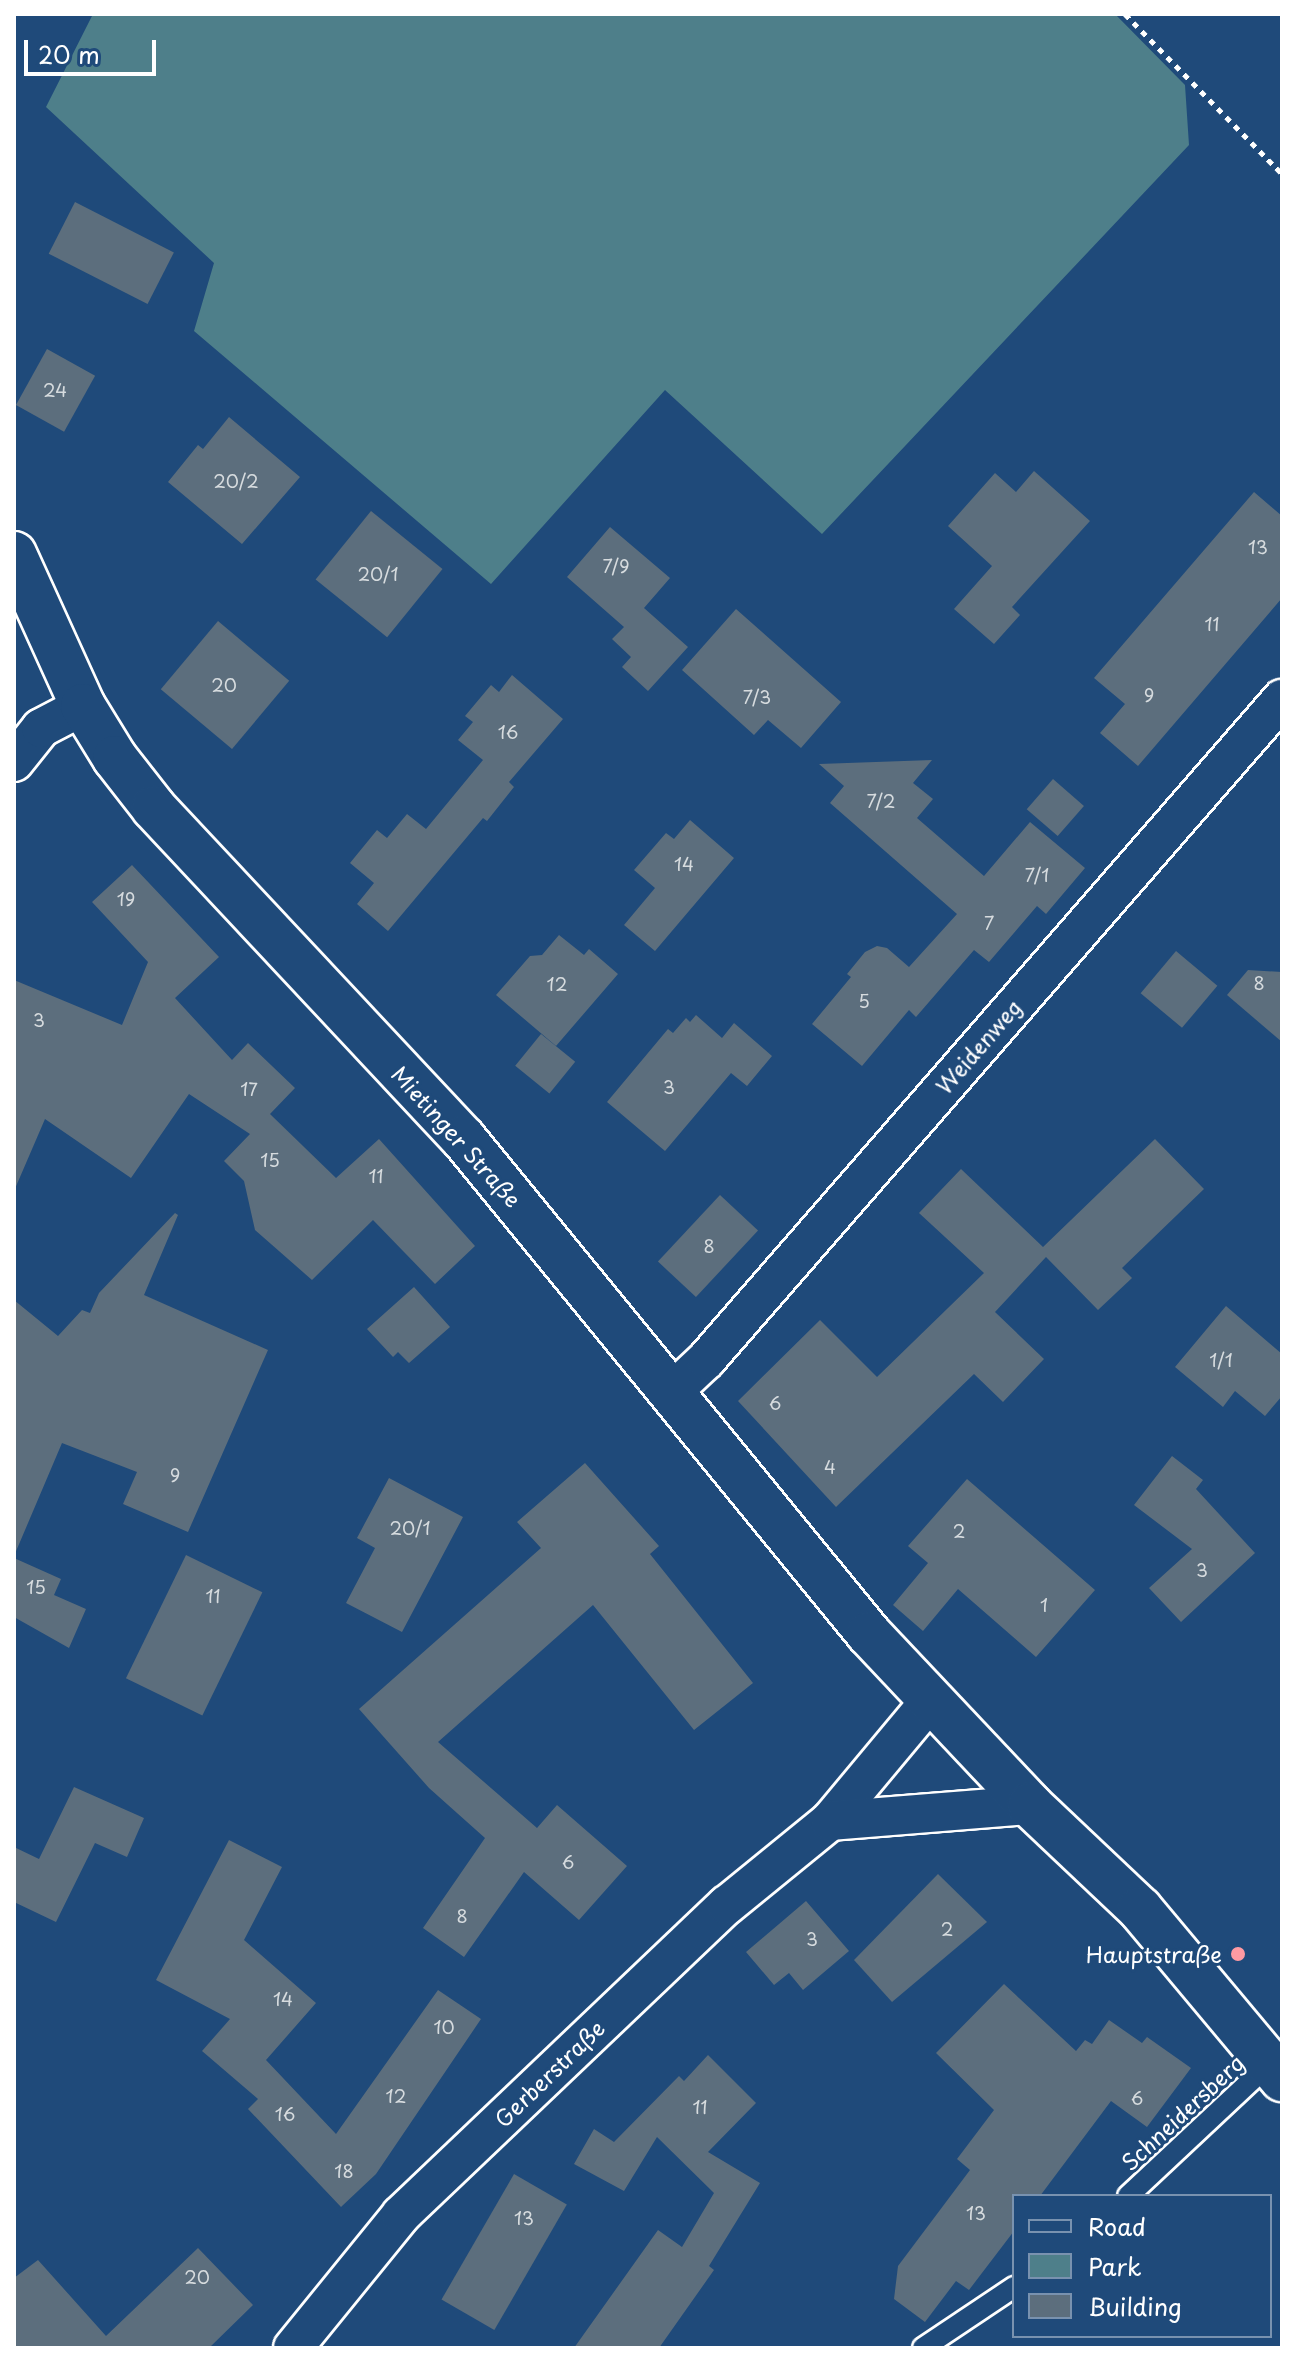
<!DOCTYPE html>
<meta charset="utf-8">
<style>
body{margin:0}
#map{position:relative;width:1296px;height:2362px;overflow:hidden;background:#1f4a7a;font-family:"Playpen Sans",sans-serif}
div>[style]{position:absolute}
.green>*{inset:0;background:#4e7f8a}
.building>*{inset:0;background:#5c6e7d;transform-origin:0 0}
.path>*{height:5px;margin-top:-2.5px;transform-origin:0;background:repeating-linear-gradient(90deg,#fff 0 6px,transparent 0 12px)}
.roads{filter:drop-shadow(2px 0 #fff) drop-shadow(-2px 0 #fff) drop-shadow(0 2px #fff) drop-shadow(0 -2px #fff)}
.lane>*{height:20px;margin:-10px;padding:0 10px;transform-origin:10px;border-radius:10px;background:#1f4a7a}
.street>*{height:38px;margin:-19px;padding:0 19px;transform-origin:19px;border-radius:19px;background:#1f4a7a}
.secondary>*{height:44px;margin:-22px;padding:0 22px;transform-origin:22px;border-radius:22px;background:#1f4a7a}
.dots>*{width:22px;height:22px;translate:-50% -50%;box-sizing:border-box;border:4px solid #1f4a7a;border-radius:50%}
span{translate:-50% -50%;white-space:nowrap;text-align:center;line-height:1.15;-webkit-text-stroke:6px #1f4a7a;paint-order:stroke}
.number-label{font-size:18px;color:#d6dbde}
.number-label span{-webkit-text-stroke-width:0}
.street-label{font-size:22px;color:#fff}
.poi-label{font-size:22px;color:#fff}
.right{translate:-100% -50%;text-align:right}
.frame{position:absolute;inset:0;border:16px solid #fff;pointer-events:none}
.legend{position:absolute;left:1012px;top:2194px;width:260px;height:144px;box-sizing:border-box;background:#1f4a7a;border:2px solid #7992af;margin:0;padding:10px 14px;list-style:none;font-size:24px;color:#fff}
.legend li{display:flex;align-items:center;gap:16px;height:40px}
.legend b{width:40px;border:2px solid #7992af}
.scale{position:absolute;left:24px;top:40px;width:132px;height:36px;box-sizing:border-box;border:4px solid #fff;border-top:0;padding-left:10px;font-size:24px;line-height:28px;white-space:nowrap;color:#fff;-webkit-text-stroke:6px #1f4a7a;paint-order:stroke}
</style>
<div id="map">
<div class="green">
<i style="clip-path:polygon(93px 14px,1115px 14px,1185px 85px,1189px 145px,822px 534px,665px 390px,491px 584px,194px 331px,214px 263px,46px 107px)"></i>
</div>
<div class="building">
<i style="left:75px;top:202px;width:111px;height:58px;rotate:27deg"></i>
<i style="left:47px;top:349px;width:55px;height:64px;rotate:29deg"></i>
<i style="clip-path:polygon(229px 417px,300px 477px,242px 544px,168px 482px,198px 445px,203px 449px)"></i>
<i style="clip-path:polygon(1034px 471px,1090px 521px,1012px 607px,1020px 615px,994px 644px,954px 609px,992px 566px,948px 526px,995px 473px,1016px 492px)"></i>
<i style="clip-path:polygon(1254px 492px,1282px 516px,1282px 598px,1138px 766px,1100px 733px,1125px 704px,1094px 678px)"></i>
<i style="left:371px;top:511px;width:92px;height:88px;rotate:39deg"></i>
<i style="clip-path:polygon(610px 527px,670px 578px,644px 608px,688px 647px,648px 691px,622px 667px,631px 657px,612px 639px,624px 627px,567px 577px)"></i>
<i style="clip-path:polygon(736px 609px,841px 702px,801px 748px,768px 720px,754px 735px,682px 670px)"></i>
<i style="left:218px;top:621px;width:93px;height:89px;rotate:40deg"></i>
<i style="clip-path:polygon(512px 675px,563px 719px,509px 782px,514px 787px,487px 821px,483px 818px,388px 931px,357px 904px,374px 883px,350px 863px,377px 830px,387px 838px,407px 814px,426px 829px,483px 760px,458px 740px,473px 722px,465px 716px,491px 685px,499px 692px)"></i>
<i style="clip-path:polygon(932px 760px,913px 783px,933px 799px,917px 818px,984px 876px,1030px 822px,1085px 868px,1046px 914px,1037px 906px,989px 962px,974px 950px,916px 1017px,909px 1010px,862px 1066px,812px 1024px,851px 977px,847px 974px,865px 952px,877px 946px,887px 948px,909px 967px,957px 914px,830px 803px,844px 786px,819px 764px)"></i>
<i style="left:1053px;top:779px;width:41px;height:40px;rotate:41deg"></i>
<i style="clip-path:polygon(690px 820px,734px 858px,655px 951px,624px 925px,655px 888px,634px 870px,666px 833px,674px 839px)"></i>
<i style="clip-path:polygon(132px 865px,219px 957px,175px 998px,232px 1060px,248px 1043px,295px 1088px,270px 1114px,336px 1178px,379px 1139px,475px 1246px,435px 1284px,373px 1220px,312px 1280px,255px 1230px,244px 1181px,224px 1161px,250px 1134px,189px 1094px,131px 1178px,45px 1119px,14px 1191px,14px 980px,122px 1025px,148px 962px,92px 902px)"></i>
<i style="clip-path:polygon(559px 935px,584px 955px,589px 949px,618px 974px,556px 1046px,496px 995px,530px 956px,542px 955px)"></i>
<i style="left:1176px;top:951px;width:54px;height:55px;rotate:40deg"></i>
<i style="clip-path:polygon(1248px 970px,1282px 972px,1282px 1042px,1227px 995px)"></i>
<i style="clip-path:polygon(696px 1015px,722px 1038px,734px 1023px,772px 1056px,747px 1086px,731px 1073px,665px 1151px,607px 1102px,668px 1029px,673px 1033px,686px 1018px,690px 1022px)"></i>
<i style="left:541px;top:1034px;width:44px;height:41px;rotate:39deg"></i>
<i style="clip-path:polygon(1155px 1139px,1204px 1189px,1122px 1268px,1132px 1278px,1098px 1310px,1046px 1257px,995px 1312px,1044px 1359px,1003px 1402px,974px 1374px,836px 1507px,738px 1401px,820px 1320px,877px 1377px,984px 1273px,919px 1213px,961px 1169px,1043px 1247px)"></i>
<i style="left:720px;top:1195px;width:52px;height:91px;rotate:43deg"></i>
<i style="clip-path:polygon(175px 1213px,178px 1215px,144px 1295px,268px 1350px,188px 1532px,123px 1504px,137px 1472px,62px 1443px,14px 1556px,14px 1300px,58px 1336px,82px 1310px,90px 1313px,99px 1293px)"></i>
<i style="clip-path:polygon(414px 1287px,450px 1327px,409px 1363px,398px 1352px,393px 1357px,367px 1329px)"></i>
<i style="clip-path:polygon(1226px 1306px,1282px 1354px,1282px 1396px,1265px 1416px,1235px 1391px,1223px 1407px,1175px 1367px)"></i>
<i style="clip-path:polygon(1172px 1456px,1203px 1480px,1196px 1489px,1255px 1553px,1181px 1622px,1149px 1588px,1192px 1549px,1134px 1505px)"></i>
<i style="clip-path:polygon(585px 1463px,659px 1546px,650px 1554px,753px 1683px,694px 1730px,593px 1605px,438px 1742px,537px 1828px,557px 1805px,627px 1866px,579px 1920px,524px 1872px,464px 1957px,423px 1928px,485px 1838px,429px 1788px,359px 1709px,541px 1548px,517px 1522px)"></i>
<i style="clip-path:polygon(389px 1478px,463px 1517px,402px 1632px,346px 1603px,375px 1548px,357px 1538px)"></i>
<i style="clip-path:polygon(967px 1479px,1095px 1590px,1036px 1657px,958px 1589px,923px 1631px,893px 1605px,928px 1563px,908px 1546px)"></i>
<i style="left:186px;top:1555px;width:85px;height:137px;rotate:26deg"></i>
<i style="clip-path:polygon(14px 1558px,61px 1579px,54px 1595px,86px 1609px,69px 1648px,14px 1617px)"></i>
<i style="clip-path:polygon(74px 1787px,144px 1818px,127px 1857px,95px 1843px,56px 1922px,14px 1902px,14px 1847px,39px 1859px)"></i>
<i style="clip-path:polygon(229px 1840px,282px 1867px,244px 1940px,316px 2003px,266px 2060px,336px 2134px,438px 1990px,481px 2019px,376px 2174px,341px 2207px,248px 2109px,258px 2099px,202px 2051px,230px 2019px,156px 1980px)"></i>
<i style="clip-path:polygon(938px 1874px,987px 1922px,892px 2002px,854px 1960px)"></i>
<i style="clip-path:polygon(806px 1901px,849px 1951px,803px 1990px,789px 1973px,774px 1985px,746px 1952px)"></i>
<i style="clip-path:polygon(1004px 1984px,1076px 2051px,1085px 2040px,1092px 2044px,1109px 2020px,1142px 2043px,1147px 2037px,1191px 2068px,1147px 2127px,1111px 2101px,1040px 2196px,1014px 2196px,1014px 2231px,969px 2290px,956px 2281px,925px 2322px,894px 2299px,898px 2266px,970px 2170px,957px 2159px,994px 2110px,936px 2053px)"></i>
<i style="clip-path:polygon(708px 2055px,756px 2103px,708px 2152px,760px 2183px,709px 2266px,714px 2270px,659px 2348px,574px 2348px,658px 2230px,682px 2247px,714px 2193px,657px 2137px,624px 2191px,574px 2164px,594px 2129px,614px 2142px,679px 2076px,684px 2081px)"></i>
<i style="left:514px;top:2174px;width:61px;height:145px;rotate:30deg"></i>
<i style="clip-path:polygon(198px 2248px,253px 2305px,209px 2348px,14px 2348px,14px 2278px,38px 2260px,106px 2336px)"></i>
</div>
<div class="path">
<i style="left:1125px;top:14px;width:224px;rotate:45.5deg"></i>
</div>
<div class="roads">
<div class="lane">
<i style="left:1128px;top:2196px;width:193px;rotate:-43.1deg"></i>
<i style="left:923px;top:2348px;width:110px;rotate:-33.8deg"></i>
</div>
<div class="street">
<i style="left:14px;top:762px;width:43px;rotate:-51.5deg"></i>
<i style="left:41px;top:728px;width:47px;rotate:-27.6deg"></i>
<i style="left:673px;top:1391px;width:45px;rotate:-43.2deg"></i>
<i style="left:706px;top:1360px;width:877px;rotate:-48.93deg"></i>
<i style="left:830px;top:1821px;width:155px;rotate:-50.2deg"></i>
<i style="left:293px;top:2348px;width:171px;rotate:-50.9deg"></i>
<i style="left:401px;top:2215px;width:450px;rotate:-43.6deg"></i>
<i style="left:727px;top:1905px;width:133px;rotate:-39.2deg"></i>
<i style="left:830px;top:1821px;width:201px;rotate:-4.6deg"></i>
</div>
<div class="secondary">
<i style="left:14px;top:554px;width:167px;rotate:65.6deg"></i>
<i style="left:83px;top:706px;width:61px;rotate:58.4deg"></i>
<i style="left:115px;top:758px;width:63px;rotate:52deg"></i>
<i style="left:154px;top:808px;width:452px;rotate:46.9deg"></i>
<i style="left:463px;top:1138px;width:641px;rotate:50.7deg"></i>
<i style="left:869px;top:1634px;width:235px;rotate:46.7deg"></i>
<i style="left:1030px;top:1805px;width:151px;rotate:43.4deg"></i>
<i style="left:1140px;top:1909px;width:222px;rotate:50.1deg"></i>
</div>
</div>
<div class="dots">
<i style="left:1238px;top:1954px;background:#ff9aa2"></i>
</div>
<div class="number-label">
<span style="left:55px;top:390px">24</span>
<span style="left:236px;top:481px">20/2</span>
<span style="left:1258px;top:547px">13</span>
<span style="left:616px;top:566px">7/9</span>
<span style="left:378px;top:574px">20/1</span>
<span style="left:1212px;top:624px">11</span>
<span style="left:224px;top:685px">20</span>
<span style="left:1149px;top:695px">9</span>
<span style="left:757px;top:697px">7/3</span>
<span style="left:508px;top:732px">16</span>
<span style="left:881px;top:801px">7/2</span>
<span style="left:684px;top:864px">14</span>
<span style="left:1037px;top:875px">7/1</span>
<span style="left:126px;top:899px">19</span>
<span style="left:989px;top:923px">7</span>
<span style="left:1259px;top:983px">8</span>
<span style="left:557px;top:984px">12</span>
<span style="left:864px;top:1001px">5</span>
<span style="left:39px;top:1020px">3</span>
<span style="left:669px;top:1087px">3</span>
<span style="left:249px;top:1089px">17</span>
<span style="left:270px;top:1160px">15</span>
<span style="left:376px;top:1176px">11</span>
<span style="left:709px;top:1246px">8</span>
<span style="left:1221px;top:1360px">1/1</span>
<span style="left:775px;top:1403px">6</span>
<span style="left:830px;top:1467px">4</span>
<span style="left:175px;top:1475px">9</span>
<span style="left:410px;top:1528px">20/1</span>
<span style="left:959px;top:1531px">2</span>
<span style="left:1202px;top:1570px">3</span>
<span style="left:36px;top:1587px">15</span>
<span style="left:213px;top:1596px">11</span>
<span style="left:1044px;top:1605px">1</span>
<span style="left:568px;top:1862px">6</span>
<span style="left:462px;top:1916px">8</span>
<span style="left:947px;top:1929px">2</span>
<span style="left:812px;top:1939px">3</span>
<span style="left:283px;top:1999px">14</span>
<span style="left:444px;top:2027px">10</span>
<span style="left:396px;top:2096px">12</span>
<span style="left:1137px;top:2098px">6</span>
<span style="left:700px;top:2107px">11</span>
<span style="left:285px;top:2114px">16</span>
<span style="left:344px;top:2171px">18</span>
<span style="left:976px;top:2213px">13</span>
<span style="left:524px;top:2218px">13</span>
<span style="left:197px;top:2277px">20</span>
</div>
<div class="street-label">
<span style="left:978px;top:1046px;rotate:-49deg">Weidenweg</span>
<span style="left:457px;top:1136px;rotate:48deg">Mietinger Straße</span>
<span style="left:549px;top:2073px;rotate:-44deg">Gerberstraße</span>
<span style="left:1182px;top:2112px;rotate:-43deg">Schneidersberg</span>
</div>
<div class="poi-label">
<span class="right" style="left:1222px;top:1954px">Hauptstraße</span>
</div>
<div class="frame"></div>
<ul class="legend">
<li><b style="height:10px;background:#1f4a7a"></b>Road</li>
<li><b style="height:22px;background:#4e7f8a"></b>Park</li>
<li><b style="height:22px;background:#5c6e7d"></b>Building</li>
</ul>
<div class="scale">20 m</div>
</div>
